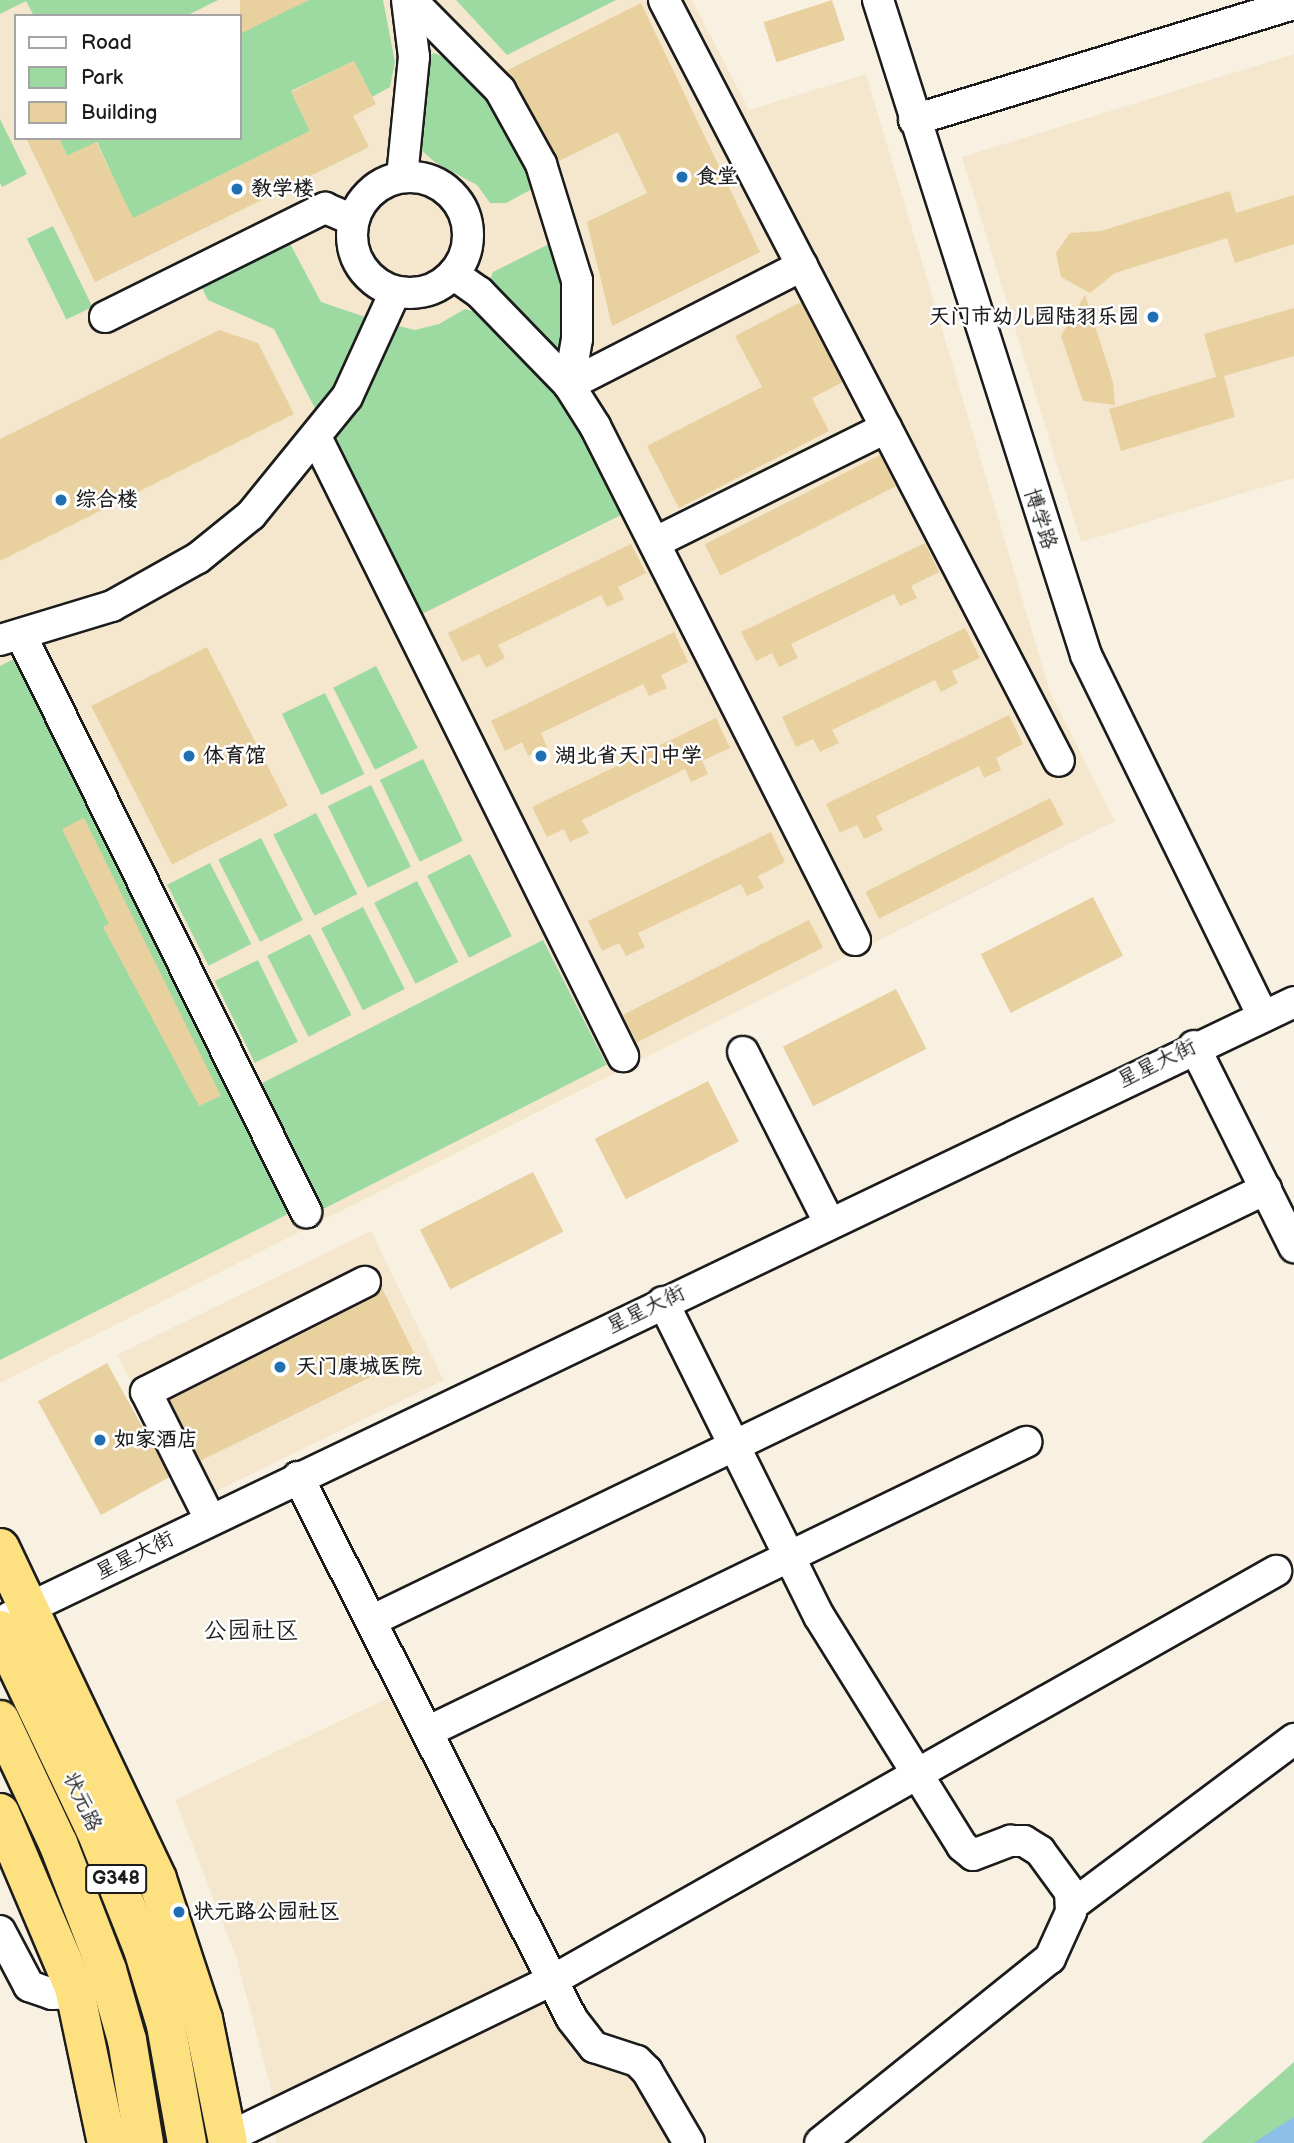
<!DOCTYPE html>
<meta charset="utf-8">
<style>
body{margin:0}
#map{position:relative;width:1294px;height:2143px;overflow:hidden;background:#f8f1e2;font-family:"Balsamiq Sans","LXGW WenKai TC",sans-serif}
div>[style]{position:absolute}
.built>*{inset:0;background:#f4e7ce;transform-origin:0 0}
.green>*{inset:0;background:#9ddaa2;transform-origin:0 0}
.water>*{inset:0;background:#8cbfe8}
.building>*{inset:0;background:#e9d09f;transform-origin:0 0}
.roads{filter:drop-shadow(2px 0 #1c1c1c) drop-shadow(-2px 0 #1c1c1c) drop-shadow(0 2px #1c1c1c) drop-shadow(0 -2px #1c1c1c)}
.minor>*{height:30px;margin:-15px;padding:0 15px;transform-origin:15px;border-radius:15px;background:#fff}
.minor>.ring{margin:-15px;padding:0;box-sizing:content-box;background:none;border:30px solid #fff;border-radius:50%}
.highway>*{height:38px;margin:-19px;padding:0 19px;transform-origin:19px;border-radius:19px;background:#fde080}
.dots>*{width:19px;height:19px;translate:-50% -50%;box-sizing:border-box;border:4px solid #fff;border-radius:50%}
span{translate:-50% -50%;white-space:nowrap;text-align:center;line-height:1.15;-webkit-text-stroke:5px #fff;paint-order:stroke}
.shield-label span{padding:2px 5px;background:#fff;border:2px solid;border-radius:5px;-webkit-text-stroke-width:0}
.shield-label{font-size:19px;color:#1c1c1c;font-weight:700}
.poi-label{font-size:21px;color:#1c1c1c;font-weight:700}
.left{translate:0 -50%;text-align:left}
.right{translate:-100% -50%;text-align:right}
.street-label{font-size:21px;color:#1c1c1c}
.quarter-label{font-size:24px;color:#1c1c1c}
.legend{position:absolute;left:14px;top:14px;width:228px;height:126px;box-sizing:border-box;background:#fff;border:2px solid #a4a4a4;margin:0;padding:9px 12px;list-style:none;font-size:21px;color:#1c1c1c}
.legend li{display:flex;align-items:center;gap:14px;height:35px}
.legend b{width:35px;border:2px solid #a4a4a4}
</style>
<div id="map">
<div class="built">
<i style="clip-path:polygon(evenodd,0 0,692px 0,749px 110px,866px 74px,1050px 692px,1115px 821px,0 1383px,0 0,16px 16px,240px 16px,240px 138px,16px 138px,16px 16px)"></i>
<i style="clip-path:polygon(1294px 54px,1294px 478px,1081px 542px,962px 157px)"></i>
<i style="left:371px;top:1231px;width:166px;height:282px;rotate:64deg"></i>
<i style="clip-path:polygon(390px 1697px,571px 2049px,637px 2074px,678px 2143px,276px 2143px,271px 2089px,236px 1957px,175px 1800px)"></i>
</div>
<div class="green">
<i style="clip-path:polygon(0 0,218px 0,186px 16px,34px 16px,26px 1px,0 14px)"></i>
<i style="clip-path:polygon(299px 0,383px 0,395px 62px,390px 87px,372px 97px,354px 61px,291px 91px,310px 131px,106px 232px,120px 192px,97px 142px,67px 156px,59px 138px,240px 138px,240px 34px)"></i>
<i style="clip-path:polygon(456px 0,616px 0,507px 55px)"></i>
<i style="clip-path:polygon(434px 53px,475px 71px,545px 182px,506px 203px,490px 203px,477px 185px,436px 163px,411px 141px,419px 62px)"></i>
<i style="clip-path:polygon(0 119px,27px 174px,2px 187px,0 183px)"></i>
<i style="left:53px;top:226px;width:90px;height:29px;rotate:64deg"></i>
<i style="clip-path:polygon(286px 236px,321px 302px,377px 321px,320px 418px,274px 329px,208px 300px,198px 280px)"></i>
<i style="clip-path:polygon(555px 241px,567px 266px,566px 356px,557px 360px,487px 289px,493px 272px)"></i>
<i style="clip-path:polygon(465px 309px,490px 316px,555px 388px,633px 509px,416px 617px,329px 440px,391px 324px,415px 330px,439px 324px)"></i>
<i style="clip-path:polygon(14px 659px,288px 1214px,0 1360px,0 666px)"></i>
<i style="left:376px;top:666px;width:92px;height:48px;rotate:63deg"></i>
<i style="left:325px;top:693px;width:90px;height:48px;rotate:64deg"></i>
<i style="left:423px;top:759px;width:91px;height:48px;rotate:64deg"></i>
<i style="left:371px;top:785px;width:91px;height:48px;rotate:64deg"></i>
<i style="left:316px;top:813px;width:91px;height:48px;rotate:63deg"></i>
<i style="left:261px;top:838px;width:92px;height:48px;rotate:63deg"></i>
<i style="left:470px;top:854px;width:92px;height:48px;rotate:63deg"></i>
<i style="left:210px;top:863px;width:91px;height:48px;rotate:63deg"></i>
<i style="left:417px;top:881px;width:91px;height:48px;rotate:63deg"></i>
<i style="left:363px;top:907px;width:92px;height:47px;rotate:63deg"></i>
<i style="left:310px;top:934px;width:91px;height:48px;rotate:63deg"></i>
<i style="left:543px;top:940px;width:140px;height:320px;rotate:63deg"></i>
<i style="left:258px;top:960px;width:91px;height:48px;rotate:64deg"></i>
<i style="clip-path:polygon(1294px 2062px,1294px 2143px,1201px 2143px)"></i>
</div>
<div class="water">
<i style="clip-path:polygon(1294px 2117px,1294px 2143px,1254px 2143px,1264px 2136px)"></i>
</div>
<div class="building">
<i style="clip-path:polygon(240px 0,309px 0,240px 34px)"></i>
<i style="left:832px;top:0;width:42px;height:72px;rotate:72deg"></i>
<i style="clip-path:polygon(641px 3px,760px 252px,612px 326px,587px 222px,647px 193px,618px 132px,559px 161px,506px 71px)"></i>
<i style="clip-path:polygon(354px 61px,376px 104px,353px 116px,369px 147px,95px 282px,26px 138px,59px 138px,67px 156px,96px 142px,133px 218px,310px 131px,291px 92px)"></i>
<i style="clip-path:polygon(1230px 191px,1236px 213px,1294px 195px,1294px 244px,1235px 263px,1227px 238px,1115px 273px,1090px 293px,1061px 277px,1056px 253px,1070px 233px,1101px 231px)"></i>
<i style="clip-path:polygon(1085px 295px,1113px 382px,1115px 405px,1083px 401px,1061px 336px)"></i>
<i style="clip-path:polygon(801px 302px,843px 382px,812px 398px,829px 431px,679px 508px,647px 446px,762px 387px,735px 336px)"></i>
<i style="clip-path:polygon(1294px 308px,1294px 356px,1224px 376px,1235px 417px,1121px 451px,1109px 409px,1216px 377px,1204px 334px)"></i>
<i style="clip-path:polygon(219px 330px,258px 343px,294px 414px,0 561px,0 439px)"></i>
<i style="left:880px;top:455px;width:35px;height:197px;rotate:63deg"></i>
<i style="clip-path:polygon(925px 543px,939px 572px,911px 586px,917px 598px,900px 606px,894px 594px,791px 644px,798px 658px,779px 667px,772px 653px,756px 661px,741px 632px)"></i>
<i style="clip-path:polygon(631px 544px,646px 573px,618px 587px,624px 599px,607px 607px,601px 595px,498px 645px,505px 658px,486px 668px,479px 654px,462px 662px,448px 633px)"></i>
<i style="clip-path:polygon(965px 628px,980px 658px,952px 671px,958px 683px,941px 692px,935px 680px,832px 730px,839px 743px,820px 752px,813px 739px,796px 747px,782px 717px)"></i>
<i style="clip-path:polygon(674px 632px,688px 662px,661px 675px,667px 688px,649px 696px,643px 684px,541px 733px,547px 747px,528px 756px,522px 742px,505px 751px,491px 721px)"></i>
<i style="left:207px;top:647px;width:178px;height:130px;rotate:63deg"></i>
<i style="clip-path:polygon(1009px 715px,1023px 744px,996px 758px,1001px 770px,984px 778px,979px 766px,876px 816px,883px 830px,864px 839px,857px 825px,840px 833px,826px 804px)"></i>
<i style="clip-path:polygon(716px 718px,730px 748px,702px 761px,708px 774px,691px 782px,685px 769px,582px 820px,589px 833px,570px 842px,564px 829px,547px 837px,532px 807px)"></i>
<i style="left:1050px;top:798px;width:30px;height:207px;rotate:63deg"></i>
<i style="clip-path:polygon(84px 818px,221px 1096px,199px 1106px,103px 927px,109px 924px,62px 829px)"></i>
<i style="clip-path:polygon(771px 832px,785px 862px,758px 876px,764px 888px,747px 896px,741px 884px,638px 933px,645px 947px,626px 956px,619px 943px,602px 951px,588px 921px)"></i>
<i style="left:1093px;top:897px;width:66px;height:126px;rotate:63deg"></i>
<i style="left:809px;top:920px;width:31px;height:209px;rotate:63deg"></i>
<i style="left:896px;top:989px;width:67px;height:127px;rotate:63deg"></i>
<i style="left:708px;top:1081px;width:68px;height:127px;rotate:63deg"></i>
<i style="left:533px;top:1172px;width:67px;height:127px;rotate:63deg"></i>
<i style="clip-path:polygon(381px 1286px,415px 1355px,200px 1461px,170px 1400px,373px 1298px)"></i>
<i style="left:107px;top:1363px;width:130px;height:79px;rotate:61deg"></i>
</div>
<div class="roads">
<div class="minor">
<i style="left:411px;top:0;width:127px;rotate:45.3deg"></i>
<i style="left:500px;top:90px;width:85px;rotate:61deg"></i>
<i style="left:541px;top:164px;width:121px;rotate:72.8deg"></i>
<i style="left:577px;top:280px;width:59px;rotate:90deg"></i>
<i style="left:577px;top:339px;width:47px;rotate:99.9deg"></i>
<i style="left:664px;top:0;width:857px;rotate:62.57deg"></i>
<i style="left:878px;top:0;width:687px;rotate:72.38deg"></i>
<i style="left:1086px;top:655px;width:400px;rotate:63.9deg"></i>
<i style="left:914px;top:120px;width:397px;rotate:-17deg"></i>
<i class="ring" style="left:352px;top:177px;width:86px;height:86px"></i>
<i style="left:402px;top:177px;width:121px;rotate:-84.3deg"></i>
<i style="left:414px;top:57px;width:57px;rotate:-97deg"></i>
<i style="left:453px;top:274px;width:32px;rotate:35deg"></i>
<i style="left:479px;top:292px;width:129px;rotate:45.9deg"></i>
<i style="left:569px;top:385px;width:49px;rotate:57.6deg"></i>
<i style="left:595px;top:426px;width:576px;rotate:63.17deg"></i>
<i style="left:105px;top:317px;width:246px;rotate:-26.4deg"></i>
<i style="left:325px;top:208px;width:30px;rotate:23deg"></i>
<i style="left:569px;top:385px;width:262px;rotate:-27.1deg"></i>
<i style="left:317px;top:439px;width:689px;rotate:63.62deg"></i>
<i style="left:656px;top:542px;width:257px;rotate:-26.4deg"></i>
<i style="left:21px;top:635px;width:644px;rotate:63.71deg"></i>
<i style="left:0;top:640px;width:117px;rotate:-16.9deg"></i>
<i style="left:112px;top:606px;width:98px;rotate:-29.2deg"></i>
<i style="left:198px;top:558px;width:68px;rotate:-39.1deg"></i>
<i style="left:251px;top:515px;width:152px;rotate:-50.9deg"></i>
<i style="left:347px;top:397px;width:115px;rotate:-65.4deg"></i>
<i style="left:1194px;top:1046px;width:225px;rotate:63.5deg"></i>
<i style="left:743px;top:1052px;width:191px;rotate:63.2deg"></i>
<i style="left:663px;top:1302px;width:351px;rotate:63.6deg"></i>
<i style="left:819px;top:1616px;width:271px;rotate:58.1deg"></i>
<i style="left:962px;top:1846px;width:14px;rotate:39deg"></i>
<i style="left:973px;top:1855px;width:40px;rotate:-21deg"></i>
<i style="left:1010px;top:1841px;width:14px"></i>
<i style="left:1024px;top:1841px;width:19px;rotate:32deg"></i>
<i style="left:1040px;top:1851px;width:51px;rotate:53.8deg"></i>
<i style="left:1070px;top:1892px;width:20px;rotate:87deg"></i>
<i style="left:1071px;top:1912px;width:51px;rotate:114.5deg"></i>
<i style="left:1050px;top:1958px;width:295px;rotate:141.2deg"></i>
<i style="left:298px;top:1477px;width:607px;rotate:63.18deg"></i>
<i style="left:572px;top:2019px;width:36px;rotate:52deg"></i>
<i style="left:594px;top:2047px;width:45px;rotate:18deg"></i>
<i style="left:637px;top:2061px;width:14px;rotate:45deg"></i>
<i style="left:647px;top:2071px;width:83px;rotate:59.7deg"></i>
<i style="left:210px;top:1519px;width:142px;rotate:-116.7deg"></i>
<i style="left:146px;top:1392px;width:245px;rotate:-26.7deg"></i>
<i style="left:10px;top:1617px;width:1424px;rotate:-25.59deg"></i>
<i style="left:371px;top:1621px;width:994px;rotate:-25.77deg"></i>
<i style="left:427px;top:1732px;width:666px;rotate:-25.83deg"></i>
<i style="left:1071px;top:1906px;width:279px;rotate:-36.8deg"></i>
<i style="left:0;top:1931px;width:62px;rotate:62.2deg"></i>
<i style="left:29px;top:1986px;width:24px;rotate:19deg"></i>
<i style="left:52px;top:1994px;width:23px;rotate:-2deg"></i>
<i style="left:227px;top:2138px;width:362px;rotate:-25.9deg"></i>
<i style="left:553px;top:1980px;width:831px;rotate:-29.5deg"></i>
</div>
<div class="highway">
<i style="left:0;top:1548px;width:366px;rotate:64.6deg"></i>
<i style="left:157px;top:1879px;width:147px;rotate:71.8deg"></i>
<i style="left:203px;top:2019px;width:126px;rotate:78.6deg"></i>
<i style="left:0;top:1630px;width:223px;rotate:64.5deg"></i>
<i style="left:96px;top:1831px;width:127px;rotate:68.3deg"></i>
<i style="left:143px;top:1949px;width:79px;rotate:73.2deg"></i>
<i style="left:166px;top:2025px;width:120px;rotate:79.9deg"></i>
<i style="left:0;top:1720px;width:136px;rotate:64.8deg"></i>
<i style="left:58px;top:1843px;width:136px;rotate:68.9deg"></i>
<i style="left:107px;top:1970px;width:73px;rotate:74.1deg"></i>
<i style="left:127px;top:2040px;width:104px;rotate:80.6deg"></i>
<i style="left:0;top:1813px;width:189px;rotate:67deg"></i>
<i style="left:74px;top:1987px;width:159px;rotate:78.1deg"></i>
</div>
</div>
<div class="dots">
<i style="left:682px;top:177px;background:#1f6fb2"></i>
<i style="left:237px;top:189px;background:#1f6fb2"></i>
<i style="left:1153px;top:317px;background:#1f6fb2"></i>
<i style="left:61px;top:500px;background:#1f6fb2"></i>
<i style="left:189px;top:756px;background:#1f6fb2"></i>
<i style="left:541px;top:756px;background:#1f6fb2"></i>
<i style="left:280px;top:1367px;background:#1f6fb2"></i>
<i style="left:100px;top:1440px;background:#1f6fb2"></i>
<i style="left:179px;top:1912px;background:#1f6fb2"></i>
</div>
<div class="shield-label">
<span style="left:116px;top:1879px">G348</span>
</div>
<div class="poi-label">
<span class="left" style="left:696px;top:177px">食堂</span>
<span class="left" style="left:251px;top:189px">教学楼</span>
<span class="right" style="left:1139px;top:317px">天门市幼儿园陆羽乐园</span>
<span class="left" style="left:75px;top:500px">综合楼</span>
<span class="left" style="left:203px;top:756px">体育馆</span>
<span class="left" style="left:555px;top:756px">湖北省天门中学</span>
<span class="left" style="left:296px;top:1367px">天门康城医院</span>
<span class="left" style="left:114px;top:1440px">如家酒店</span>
<span class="left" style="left:193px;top:1912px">状元路公园社区</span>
</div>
<div class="street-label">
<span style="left:1040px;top:519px;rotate:72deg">博学路</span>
<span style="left:1157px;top:1064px;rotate:-26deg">星星大街</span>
<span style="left:646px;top:1310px;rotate:-26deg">星星大街</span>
<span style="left:135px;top:1556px;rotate:-26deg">星星大街</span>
<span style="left:82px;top:1802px;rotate:65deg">状元路</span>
</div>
<div class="quarter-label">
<span style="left:251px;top:1631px">公园社区</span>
</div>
<ul class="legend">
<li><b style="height:9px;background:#fff"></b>Road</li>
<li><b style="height:19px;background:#9ddaa2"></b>Park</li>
<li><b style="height:19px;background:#e9d09f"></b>Building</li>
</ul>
</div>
